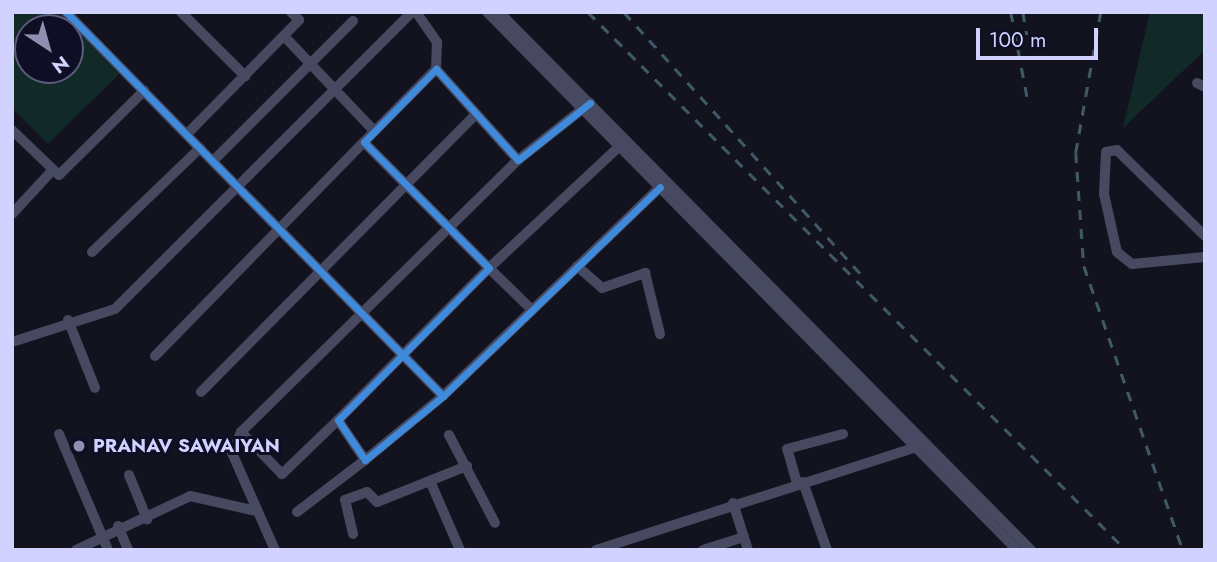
<!DOCTYPE html>
<style>
body{margin:0}
#map{position:relative;width:1217px;height:562px;overflow:hidden;background:#13131f;font-family:Jost,sans-serif}
div>[style]{position:absolute}
.green>*{inset:0;background:#112a28}
.minor>*{height:10px;margin:-5px;padding:0 5px;transform-origin:5px;border-radius:5px;background:#474960}
.rail>*{height:2.5px;margin-top:-1.25px;transform-origin:0;background:repeating-linear-gradient(90deg,#3f5a66 0 10px,transparent 0 19px)}
.cycleway>*{height:7px;margin:-3.5px;padding:0 3.5px;transform-origin:3.5px;border-radius:3.5px;background:#408adc}
.dots>*{width:19px;height:19px;translate:-50% -50%;box-sizing:border-box;border:4px solid #0e0e24;border-radius:50%}
span{translate:-50% -50%;white-space:nowrap;text-align:center;line-height:1.15;-webkit-text-stroke:6px #0e0e24;paint-order:stroke}
.poi-label{font-size:19px;color:#d1d2ff;font-weight:700}
.left{translate:0 -50%;text-align:left}
.frame{position:absolute;inset:0;border:14px solid #d1d2ff;pointer-events:none}
.north{position:absolute;left:14px;top:14px;width:70px;height:70px;box-sizing:border-box;background:#0e0e24;border:2px solid #5c5c7c;border-radius:50%;rotate:144deg;font-size:19px;font-weight:700;line-height:28px;text-align:center;color:#d1d2ff}
.north::after{content:'';display:block;margin:auto;width:24px;height:32px;background:#8e8fb1;clip-path:polygon(50% 0,100% 100%,50% 72%,0 100%)}
.scale{position:absolute;left:976px;top:28px;width:122px;height:32px;box-sizing:border-box;border:4px solid #d1d2ff;border-top:0;padding-left:9px;font-size:21px;line-height:24px;white-space:nowrap;color:#d1d2ff;-webkit-text-stroke:5px #0e0e24;paint-order:stroke}
</style>
<div id="map">
<div class="green">
<i style="clip-path:polygon(evenodd,12px 12px,59px 12px,119px 74px,48px 144px,12px 108px,12px 12px,28px 28px,70px 28px,70px 70px,28px 70px,28px 28px)"></i>
<i style="clip-path:polygon(1150px 12px,1205px 12px,1205px 50px,1123px 128px)"></i>
</div>
<div class="minor">
<i style="left:66px;top:12px;width:538px;rotate:45.53deg"></i>
<i style="left:443px;top:396px;width:301px;rotate:-43.9deg"></i>
<i style="left:181px;top:12px;width:91px;rotate:45deg"></i>
<i style="left:416px;top:12px;width:37px;rotate:55deg"></i>
<i style="left:437px;top:42px;width:27px;rotate:92deg"></i>
<i style="left:487px;top:12px;width:755px;rotate:45.43deg"></i>
<i style="left:499px;top:12px;width:757px;rotate:45.32deg"></i>
<i style="left:284px;top:36px;width:131px;rotate:46.5deg"></i>
<i style="left:1197px;top:83px;width:9px;rotate:27deg"></i>
<i style="left:12px;top:130px;width:65px;rotate:43.8deg"></i>
<i style="left:59px;top:175px;width:120px;rotate:-44.7deg"></i>
<i style="left:187px;top:134px;width:160px;rotate:-45.5deg"></i>
<i style="left:299px;top:20px;width:11px;rotate:-135deg"></i>
<i style="left:213px;top:161px;width:198px;rotate:-45deg"></i>
<i style="left:12px;top:214px;width:56px;rotate:-47.2deg"></i>
<i style="left:1205px;top:236px;width:123px;rotate:-135.7deg"></i>
<i style="left:1117px;top:150px;width:11px;rotate:170deg"></i>
<i style="left:1106px;top:152px;width:42px;rotate:92.7deg"></i>
<i style="left:1104px;top:194px;width:59px;rotate:77.4deg"></i>
<i style="left:1117px;top:252px;width:19px;rotate:39deg"></i>
<i style="left:1132px;top:264px;width:73px;rotate:-5.5deg"></i>
<i style="left:92px;top:252px;width:150px;rotate:-43.9deg"></i>
<i style="left:577px;top:266px;width:33px;rotate:41deg"></i>
<i style="left:602px;top:288px;width:46px;rotate:-19.2deg"></i>
<i style="left:645px;top:273px;width:63px;rotate:76.2deg"></i>
<i style="left:532px;top:310px;width:60px;rotate:-135.7deg"></i>
<i style="left:489px;top:268px;width:179px;rotate:-43deg"></i>
<i style="left:68px;top:320px;width:73px;rotate:68.3deg"></i>
<i style="left:12px;top:342px;width:108px;rotate:-17.8deg"></i>
<i style="left:115px;top:309px;width:420px;rotate:-45deg"></i>
<i style="left:155px;top:356px;width:299px;rotate:-45.7deg"></i>
<i style="left:201px;top:392px;width:390px;rotate:-45.3deg"></i>
<i style="left:443px;top:396px;width:101px;rotate:140.6deg"></i>
<i style="left:365px;top:460px;width:48px;rotate:-124deg"></i>
<i style="left:338px;top:420px;width:214px;rotate:-45.2deg"></i>
<i style="left:489px;top:268px;width:177px;rotate:-134.8deg"></i>
<i style="left:364px;top:142px;width:103px;rotate:-45.4deg"></i>
<i style="left:436px;top:69px;width:122px;rotate:48deg"></i>
<i style="left:518px;top:160px;width:92px;rotate:-38.4deg"></i>
<i style="left:338px;top:420px;width:78px;rotate:136deg"></i>
<i style="left:282px;top:474px;width:59px;rotate:-134.3deg"></i>
<i style="left:241px;top:432px;width:388px;rotate:-44.5deg"></i>
<i style="left:241px;top:432px;width:23px;rotate:113deg"></i>
<i style="left:232px;top:453px;width:106px;rotate:66.1deg"></i>
<i style="left:59px;top:434px;width:126px;rotate:67.1deg"></i>
<i style="left:449px;top:435px;width:99px;rotate:62.4deg"></i>
<i style="left:129px;top:475px;width:48px;rotate:67.8deg"></i>
<i style="left:430px;top:481px;width:75px;rotate:66.5deg"></i>
<i style="left:803px;top:482px;width:72px;rotate:70.6deg"></i>
<i style="left:797px;top:483px;width:35px;rotate:-106deg"></i>
<i style="left:787px;top:449px;width:58px;rotate:-15deg"></i>
<i style="left:733px;top:503px;width:49px;rotate:72.3deg"></i>
<i style="left:297px;top:512px;width:86px;rotate:-37.4deg"></i>
<i style="left:118px;top:526px;width:26px;rotate:67deg"></i>
<i style="left:353px;top:534px;width:35px;rotate:-103deg"></i>
<i style="left:345px;top:500px;width:23px;rotate:-20deg"></i>
<i style="left:367px;top:492px;width:14px;rotate:45deg"></i>
<i style="left:377px;top:502px;width:97px;rotate:-21.8deg"></i>
<i style="left:76px;top:550px;width:126px;rotate:-25.3deg"></i>
<i style="left:190px;top:496px;width:68px;rotate:12.8deg"></i>
<i style="left:596px;top:550px;width:336px;rotate:-17.8deg"></i>
<i style="left:703px;top:550px;width:43px;rotate:-17.6deg"></i>
</div>
<div class="rail">
<i style="left:588px;top:12px;width:761px;rotate:45deg"></i>
<i style="left:624px;top:12px;width:353px;rotate:47.9deg"></i>
<i style="left:1011px;top:12px;width:86px;rotate:79.2deg"></i>
<i style="left:1023px;top:12px;width:23px;rotate:80deg"></i>
<i style="left:1101px;top:12px;width:143px;rotate:100.1deg"></i>
<i style="left:1076px;top:153px;width:113px;rotate:86deg"></i>
<i style="left:1084px;top:266px;width:301px;rotate:70.8deg"></i>
</div>
<div class="cycleway">
<i style="left:66px;top:12px;width:538px;rotate:45.53deg"></i>
<i style="left:443px;top:396px;width:301px;rotate:-43.9deg"></i>
<i style="left:443px;top:396px;width:101px;rotate:140.6deg"></i>
<i style="left:365px;top:460px;width:48px;rotate:-124deg"></i>
<i style="left:338px;top:420px;width:214px;rotate:-45.2deg"></i>
<i style="left:489px;top:268px;width:177px;rotate:-134.8deg"></i>
<i style="left:364px;top:142px;width:103px;rotate:-45.4deg"></i>
<i style="left:436px;top:69px;width:122px;rotate:48deg"></i>
<i style="left:518px;top:160px;width:92px;rotate:-38.4deg"></i>
</div>
<div class="dots">
<i style="left:79px;top:446px;background:#8e8fb1"></i>
</div>
<div class="poi-label">
<span class="left" style="left:93px;top:446px">PRANAV SAWAIYAN</span>
</div>
<div class="frame"></div>
<div class="north">N</div>
<div class="scale">100 m</div>
</div>
